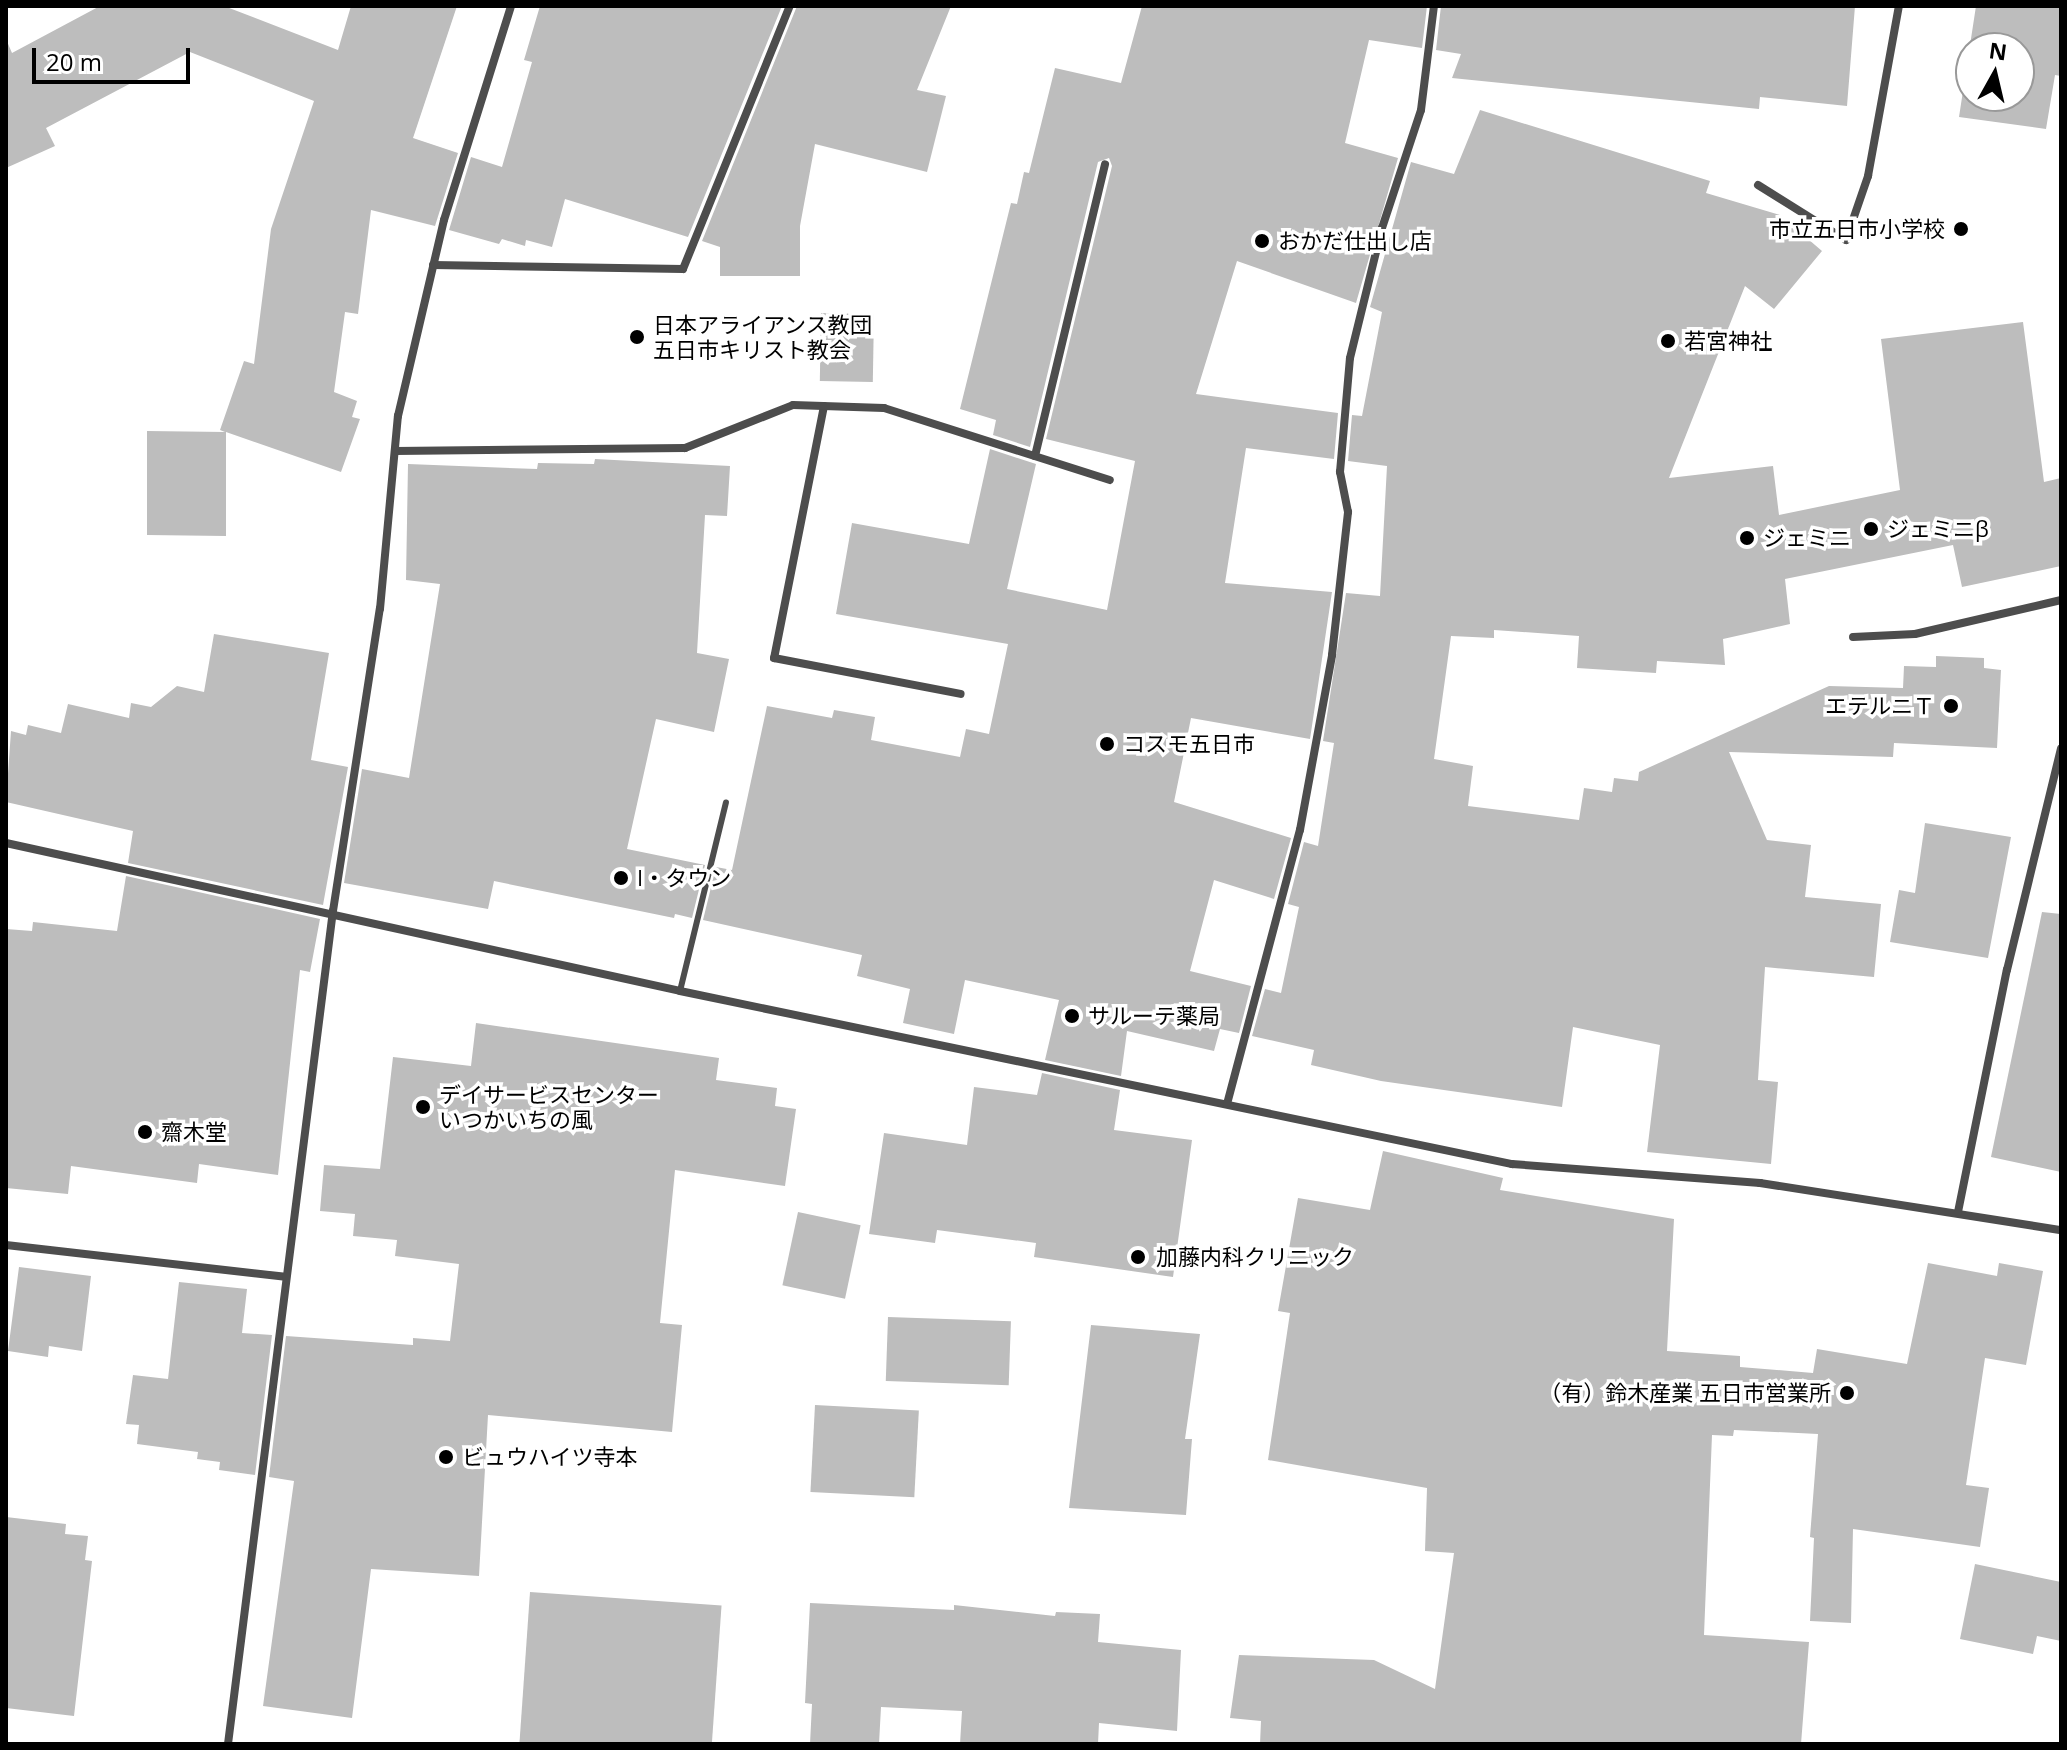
<!DOCTYPE html>
<meta charset="utf-8">
<style>
body{margin:0}
#map{position:relative;width:2067px;height:1750px;overflow:hidden;background:#fff;font-family:"Open Sans","Noto Sans JP",sans-serif}
div>[style]{position:absolute}
.building>*{inset:0;background:#bdbdbd;transform-origin:0 0}
.lane>*{height:6px;margin:-3px;padding:0 3px;transform-origin:3px;border-radius:3px;background:#4d4d4d}
.street>*{height:8px;margin:-4px;padding:0 4px;transform-origin:4px;border-radius:4px;background:#4d4d4d}
.dots>*{width:22px;height:22px;translate:-50% -50%;box-sizing:border-box;border:4px solid #fff;border-radius:50%}
span{translate:-50% -50%;white-space:nowrap;text-align:center;line-height:1.15;-webkit-text-stroke:7px #fff;paint-order:stroke}
.poi-label{font-size:22px;color:#000}
.right{translate:-100% -50%;text-align:right}
.left{translate:0 -50%;text-align:left}
.frame{position:absolute;inset:0;border:8px solid #000;pointer-events:none}
.north{position:absolute;left:1955px;top:32px;width:80px;height:80px;box-sizing:border-box;background:#fff;border:2px solid #999;border-radius:50%;rotate:8deg;font-size:22px;font-weight:700;line-height:32px;text-align:center;color:#000}
.north::after{content:'';display:block;margin:auto;width:28px;height:36px;background:#000;clip-path:polygon(50% 0,100% 100%,50% 72%,0 100%)}
.scale{position:absolute;left:32px;top:48px;width:158px;height:36px;box-sizing:border-box;border:4px solid #000;border-top:0;padding-left:10px;font-size:24px;line-height:28px;white-space:nowrap;color:#000;-webkit-text-stroke:6px #fff;paint-order:stroke}
</style>
<div id="map">
<div class="building">
<i style="clip-path:polygon(100px 6px,224px 6px,338px 50px,351px 6px,457px 6px,413px 138px,458px 153px,435px 226px,371px 210px,358px 314px,345px 312px,334px 392px,357px 401px,352px 417px,360px 419px,341px 472px,226px 432px,226px 536px,147px 535px,147px 431px,225px 432px,220px 430px,244px 361px,254px 364px,271px 229px,314px 101px,190px 52px,46px 128px,55px 146px,6px 168px,6px 39px,12px 53px)"></i>
<i style="clip-path:polygon(540px 6px,782px 6px,688px 237px,565px 199px,552px 247px,526px 240px,525px 246px,502px 239px,499px 244px,449px 230px,471px 157px,502px 167px,532px 62px,524px 60px)"></i>
<i style="clip-path:polygon(797px 6px,951px 6px,917px 90px,946px 96px,927px 172px,815px 144px,800px 226px,800px 276px,720px 276px,720px 247px,702px 241px)"></i>
<i style="clip-path:polygon(1142px 6px,1427px 6px,1422px 48px,1369px 40px,1345px 143px,1398px 158px,1356px 303px,1237px 261px,1196px 394px,1338px 413px,1334px 459px,1246px 448px,1225px 583px,1332px 592px,1310px 739px,1191px 718px,1174px 802px,1291px 838px,1274px 899px,1214px 880px,1190px 971px,1251px 986px,1239px 1033px,1220px 1029px,1214px 1051px,1127px 1031px,1121px 1076px,1045px 1060px,1059px 1000px,965px 980px,954px 1034px,903px 1023px,910px 989px,857px 976px,862px 955px,703px 920px,716px 867px,732px 870px,767px 706px,832px 718px,834px 710px,875px 717px,871px 740px,960px 757px,966px 729px,989px 734px,1008px 644px,836px 614px,852px 523px,969px 544px,990px 449px,1036px 464px,1007px 589px,1107px 610px,1135px 461px,1046px 439px,1112px 166px,1109px 158px,1098px 162px,1030px 447px,993px 435px,996px 420px,960px 409px,1011px 203px,1017px 204px,1024px 172px,1029px 173px,1055px 68px,1121px 83px)"></i>
<i style="clip-path:polygon(1441px 6px,1855px 6px,1847px 106px,1760px 97px,1759px 109px,1452px 78px,1461px 54px,1436px 50px)"></i>
<i style="clip-path:polygon(evenodd,1976px 6px,2061px 6px,2061px 76px,2055px 75px,2046px 129px,1959px 117px,1976px 6px,1971px 48px,2019px 48px,2019px 96px,1971px 96px,1971px 48px)"></i>
<i style="clip-path:polygon(1480px 110px,1710px 181px,1706px 193px,1780px 215px,1822px 251px,1774px 309px,1745px 286px,1669px 478px,1773px 466px,1779px 515px,1900px 490px,1881px 339px,2023px 322px,2044px 482px,2061px 478px,2061px 566px,1962px 587px,1953px 545px,1785px 579px,1790px 624px,1723px 639px,1725px 665px,1657px 661px,1656px 673px,1577px 668px,1579px 636px,1494px 630px,1494px 638px,1451px 636px,1434px 759px,1473px 766px,1468px 806px,1579px 820px,1584px 788px,1612px 792px,1614px 778px,1638px 781px,1639px 772px,1829px 686px,1903px 688px,1904px 666px,1936px 667px,1936px 656px,1984px 658px,1984px 668px,2001px 670px,1997px 748px,1894px 743px,1893px 757px,1729px 752px,1767px 840px,1811px 845px,1805px 897px,1881px 904px,1874px 977px,1765px 967px,1758px 1080px,1778px 1082px,1771px 1164px,1647px 1152px,1660px 1045px,1573px 1027px,1562px 1107px,1381px 1081px,1311px 1065px,1314px 1050px,1252px 1036px,1265px 989px,1281px 993px,1299px 907px,1288px 904px,1304px 842px,1318px 846px,1334px 743px,1323px 741px,1346px 593px,1380px 596px,1387px 466px,1348px 461px,1352px 415px,1362px 416px,1382px 312px,1370px 307px,1411px 162px,1454px 174px)"></i>
<i style="left:821px;top:313px;width:53px;height:68px;rotate:1deg"></i>
<i style="clip-path:polygon(595px 459px,730px 466px,727px 516px,705px 515px,697px 653px,729px 659px,714px 732px,656px 719px,627px 849px,705px 865px,692px 918px,675px 914px,674px 918px,494px 881px,488px 909px,344px 883px,362px 769px,409px 778px,440px 584px,406px 580px,408px 464px,537px 469px,538px 463px,594px 464px)"></i>
<i style="clip-path:polygon(214px 634px,329px 653px,311px 760px,348px 767px,323px 905px,128px 863px,133px 831px,6px 802px,11px 731px,26px 735px,28px 725px,61px 733px,68px 704px,129px 718px,131px 703px,151px 707px,177px 686px,204px 692px)"></i>
<i style="clip-path:polygon(1925px 823px,2011px 837px,1988px 958px,1890px 942px,1899px 890px,1915px 893px)"></i>
<i style="clip-path:polygon(126px 876px,320px 919px,310px 972px,300px 970px,278px 1175px,199px 1164px,197px 1183px,71px 1166px,68px 1194px,6px 1188px,6px 929px,32px 931px,33px 922px,117px 931px)"></i>
<i style="clip-path:polygon(2042px 912px,2061px 914px,2061px 1172px,1991px 1157px)"></i>
<i style="clip-path:polygon(476px 1023px,719px 1058px,716px 1080px,777px 1088px,775px 1106px,796px 1109px,785px 1186px,675px 1170px,660px 1323px,682px 1325px,672px 1432px,488px 1415px,479px 1576px,371px 1569px,352px 1718px,263px 1706px,294px 1481px,269px 1477px,286px 1336px,413px 1345px,413px 1338px,450px 1341px,459px 1264px,395px 1256px,397px 1240px,353px 1236px,355px 1214px,320px 1211px,324px 1165px,380px 1169px,393px 1057px,471px 1066px)"></i>
<i style="clip-path:polygon(1042px 1073px,1120px 1090px,1114px 1130px,1192px 1140px,1173px 1277px,1034px 1257px,1036px 1243px,937px 1230px,935px 1243px,869px 1234px,884px 1133px,967px 1145px,974px 1087px,1037px 1095px)"></i>
<i style="clip-path:polygon(1383px 1151px,1503px 1178px,1500px 1190px,1674px 1219px,1667px 1351px,1740px 1356px,1740px 1367px,1813px 1373px,1817px 1349px,1907px 1364px,1928px 1263px,1997px 1276px,1999px 1263px,2043px 1271px,2026px 1365px,1985px 1358px,1966px 1485px,1989px 1488px,1980px 1547px,1853px 1529px,1851px 1623px,1810px 1621px,1814px 1538px,1810px 1537px,1818px 1434px,1734px 1430px,1733px 1436px,1712px 1435px,1704px 1635px,1809px 1642px,1801px 1744px,1260px 1744px,1261px 1721px,1230px 1718px,1239px 1655px,1374px 1660px,1435px 1689px,1454px 1553px,1425px 1551px,1427px 1488px,1268px 1460px,1290px 1313px,1278px 1311px,1298px 1198px,1370px 1210px)"></i>
<i style="left:798px;top:1212px;width:64px;height:75px;rotate:12deg"></i>
<i style="clip-path:polygon(19px 1267px,91px 1276px,82px 1351px,49px 1346px,48px 1357px,8px 1351px)"></i>
<i style="clip-path:polygon(179px 1282px,247px 1289px,242px 1333px,272px 1335px,255px 1475px,219px 1470px,220px 1462px,197px 1459px,198px 1452px,137px 1444px,139px 1425px,126px 1424px,133px 1375px,168px 1379px)"></i>
<i style="left:888px;top:1317px;width:123px;height:64px;rotate:2deg"></i>
<i style="clip-path:polygon(1091px 1325px,1200px 1334px,1185px 1439px,1192px 1439px,1186px 1515px,1069px 1508px)"></i>
<i style="left:815px;top:1405px;width:104px;height:87px;rotate:3deg"></i>
<i style="clip-path:polygon(6px 1517px,66px 1524px,65px 1534px,88px 1536px,85px 1560px,92px 1561px,74px 1716px,6px 1708px)"></i>
<i style="clip-path:polygon(1975px 1564px,2061px 1582px,2061px 1641px,2037px 1636px,2033px 1654px,1960px 1639px)"></i>
<i style="left:530px;top:1592px;width:192px;height:152px;rotate:4deg"></i>
<i style="clip-path:polygon(810px 1603px,954px 1610px,954px 1605px,1055px 1616px,1056px 1612px,1100px 1614px,1098px 1642px,1181px 1650px,1177px 1731px,1099px 1723px,1098px 1744px,960px 1744px,962px 1711px,881px 1707px,879px 1744px,810px 1744px,812px 1704px,805px 1703px)"></i>
</div>
<div class="lane">
<i style="left:680px;top:991px;width:194px;rotate:-76.3deg"></i>
</div>
<div class="street">
<i style="left:1758px;top:185px;width:104px;rotate:32deg"></i>
<i style="left:1846px;top:240px;width:68px;rotate:-71deg"></i>
<i style="left:1868px;top:176px;width:173px;rotate:-79.7deg"></i>
<i style="left:433px;top:265px;width:250px;rotate:0.9deg"></i>
<i style="left:683px;top:269px;width:284px;rotate:-67.9deg"></i>
<i style="left:824px;top:406px;width:257px;rotate:101.2deg"></i>
<i style="left:774px;top:658px;width:190px;rotate:10.9deg"></i>
<i style="left:395px;top:451px;width:290px;rotate:-0.6deg"></i>
<i style="left:685px;top:448px;width:116px;rotate:-21.7deg"></i>
<i style="left:793px;top:405px;width:91px;rotate:1.9deg"></i>
<i style="left:884px;top:408px;width:237px;rotate:17.7deg"></i>
<i style="left:1035px;top:456px;width:300px;rotate:-76.5deg"></i>
<i style="left:1853px;top:637px;width:62px;rotate:-2.8deg"></i>
<i style="left:1915px;top:634px;width:150px;rotate:-13.1deg"></i>
<i style="left:6px;top:843px;width:690px;rotate:12.38deg"></i>
<i style="left:680px;top:991px;width:850px;rotate:11.75deg"></i>
<i style="left:1512px;top:1164px;width:249px;rotate:4.4deg"></i>
<i style="left:1760px;top:1183px;width:305px;rotate:8.9deg"></i>
<i style="left:1227px;top:1104px;width:284px;rotate:-75.1deg"></i>
<i style="left:1300px;top:830px;width:178px;rotate:-79.6deg"></i>
<i style="left:1332px;top:655px;width:144px;rotate:-83.6deg"></i>
<i style="left:1348px;top:512px;width:41px;rotate:-101.3deg"></i>
<i style="left:1340px;top:472px;width:114px;rotate:-85deg"></i>
<i style="left:1350px;top:358px;width:134px;rotate:-76.2deg"></i>
<i style="left:1382px;top:228px;width:124px;rotate:-71.7deg"></i>
<i style="left:1421px;top:110px;width:105px;rotate:-82.9deg"></i>
<i style="left:1958px;top:1212px;width:247px;rotate:-78.6deg"></i>
<i style="left:2007px;top:970px;width:228px;rotate:-76.3deg"></i>
<i style="left:6px;top:1245px;width:281px;rotate:6.5deg"></i>
<i style="left:228px;top:1744px;width:840px;rotate:-82.82deg"></i>
<i style="left:333px;top:911px;width:306px;rotate:-81.2deg"></i>
<i style="left:380px;top:609px;width:194px;rotate:-84.7deg"></i>
<i style="left:398px;top:416px;width:201px;rotate:-76.8deg"></i>
<i style="left:444px;top:220px;width:224px;rotate:-72.6deg"></i>
</div>
<div class="dots">
<i style="left:1961px;top:229px;background:#000"></i>
<i style="left:1262px;top:241px;background:#000"></i>
<i style="left:637px;top:337px;background:#000"></i>
<i style="left:1668px;top:341px;background:#000"></i>
<i style="left:1871px;top:529px;background:#000"></i>
<i style="left:1747px;top:538px;background:#000"></i>
<i style="left:1951px;top:706px;background:#000"></i>
<i style="left:1107px;top:744px;background:#000"></i>
<i style="left:621px;top:878px;background:#000"></i>
<i style="left:1072px;top:1016px;background:#000"></i>
<i style="left:423px;top:1107px;background:#000"></i>
<i style="left:145px;top:1132px;background:#000"></i>
<i style="left:1138px;top:1257px;background:#000"></i>
<i style="left:1847px;top:1393px;background:#000"></i>
<i style="left:446px;top:1457px;background:#000"></i>
</div>
<div class="poi-label">
<span class="right" style="left:1945px;top:229px">市立五日市小学校</span>
<span class="left" style="left:1278px;top:241px">おかだ仕出し店</span>
<span class="left" style="left:653px;top:337px">日本アライアンス教団<br>五日市キリスト教会</span>
<span class="left" style="left:1684px;top:341px">若宮神社</span>
<span class="left" style="left:1887px;top:529px">ジェミニβ</span>
<span class="left" style="left:1763px;top:538px">ジェミニ</span>
<span class="right" style="left:1935px;top:706px">エテルニＴ</span>
<span class="left" style="left:1123px;top:744px">コスモ五日市</span>
<span class="left" style="left:637px;top:878px">I・タウン</span>
<span class="left" style="left:1088px;top:1016px">サルーテ薬局</span>
<span class="left" style="left:439px;top:1107px">デイサービスセンター<br>いつかいちの風</span>
<span class="left" style="left:161px;top:1132px">齋木堂</span>
<span class="left" style="left:1156px;top:1257px">加藤内科クリニック</span>
<span class="right" style="left:1831px;top:1393px">（有）鈴木産業 五日市営業所</span>
<span class="left" style="left:462px;top:1457px">ビュウハイツ寺本</span>
</div>
<div class="frame"></div>
<div class="north">N</div>
<div class="scale">20 m</div>
</div>
